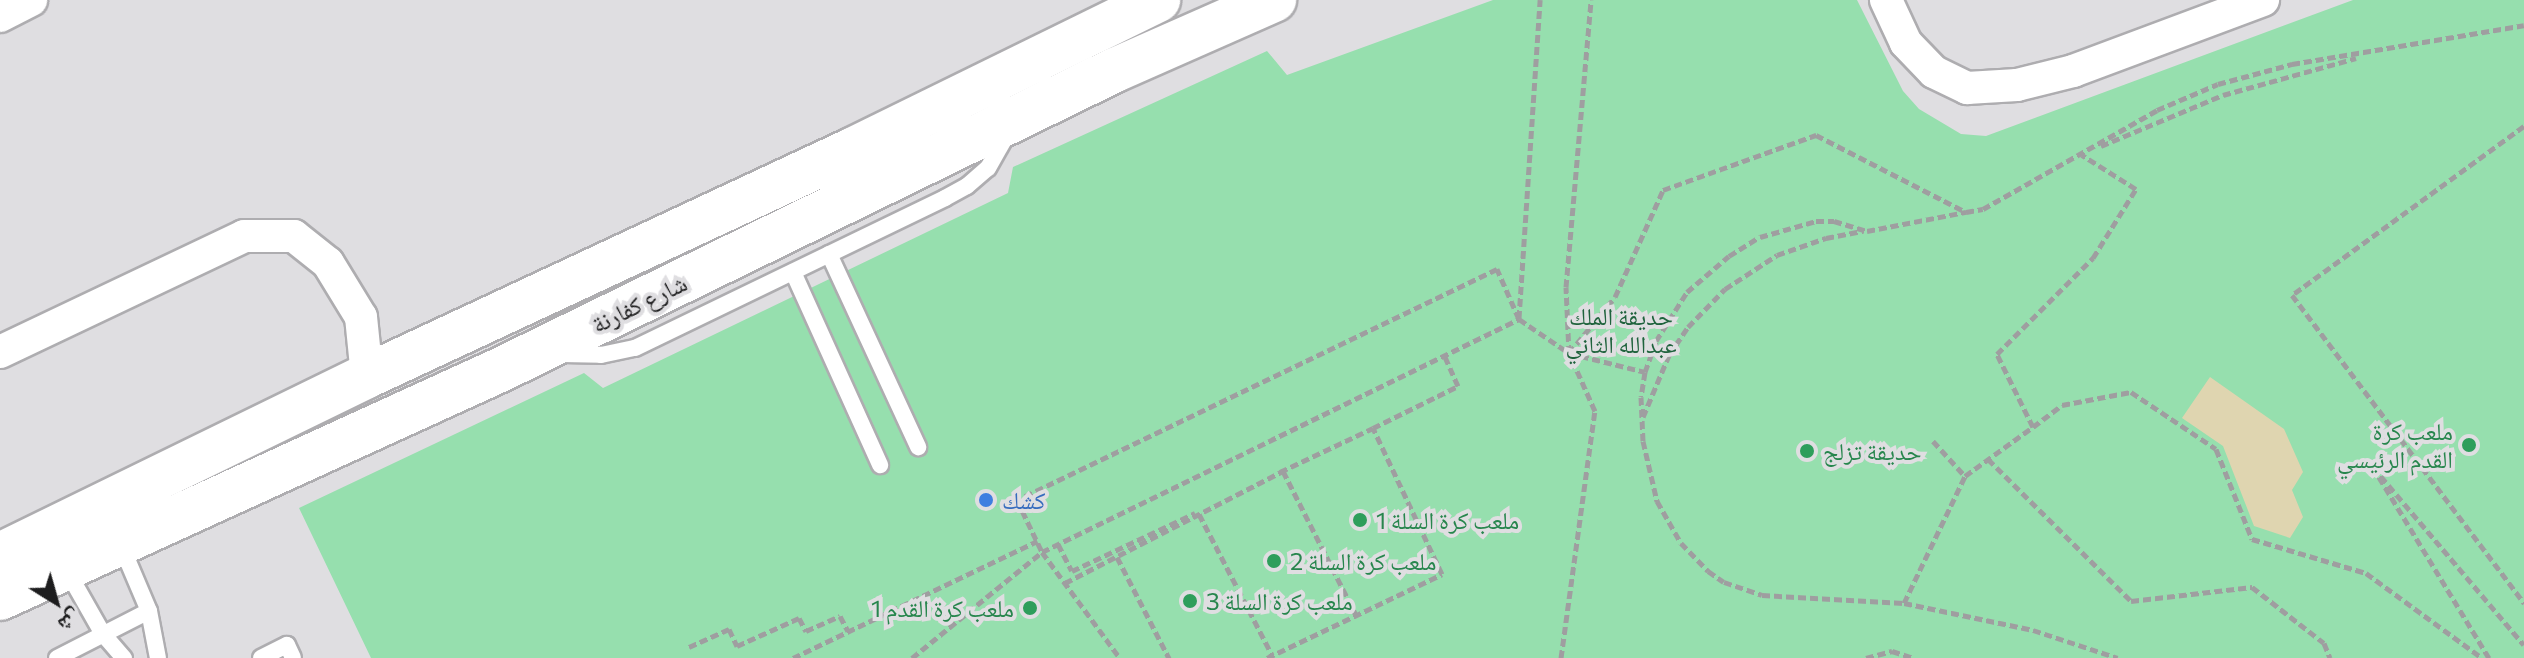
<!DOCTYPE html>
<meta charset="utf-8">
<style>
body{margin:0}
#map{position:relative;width:2524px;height:658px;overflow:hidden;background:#dfdee1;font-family:Commissioner,"Noto Naskh Arabic",sans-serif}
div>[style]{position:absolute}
.green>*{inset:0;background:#96dfae}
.sand>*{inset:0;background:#dfd5b0}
.path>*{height:5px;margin-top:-2.5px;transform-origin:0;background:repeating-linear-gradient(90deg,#9f9ea0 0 8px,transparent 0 12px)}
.roads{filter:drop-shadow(2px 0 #aeadb0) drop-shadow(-2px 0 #aeadb0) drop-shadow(0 2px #aeadb0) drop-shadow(0 -2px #aeadb0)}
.lane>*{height:16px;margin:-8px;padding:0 8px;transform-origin:8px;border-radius:8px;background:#fff}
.street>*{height:32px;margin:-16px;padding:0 16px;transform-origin:16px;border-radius:16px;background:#fff}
.secondary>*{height:44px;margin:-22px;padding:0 22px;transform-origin:22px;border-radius:22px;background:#fff}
.dots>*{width:22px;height:22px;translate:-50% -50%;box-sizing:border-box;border:4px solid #dfdee1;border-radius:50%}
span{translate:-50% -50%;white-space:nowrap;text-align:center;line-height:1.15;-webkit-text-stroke:8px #dfdee1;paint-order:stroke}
.street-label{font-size:24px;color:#1d1d1e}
.park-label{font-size:24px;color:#1f633d}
.leisure-label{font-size:24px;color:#27864d}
.right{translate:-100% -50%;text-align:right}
.left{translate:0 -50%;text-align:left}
.shop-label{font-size:24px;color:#366cbe}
.north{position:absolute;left:16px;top:562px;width:80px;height:80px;-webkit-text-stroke:6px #dfdee1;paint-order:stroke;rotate:143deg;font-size:22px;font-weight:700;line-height:32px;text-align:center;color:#1d1d1e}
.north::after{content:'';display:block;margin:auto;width:28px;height:36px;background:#1d1d1e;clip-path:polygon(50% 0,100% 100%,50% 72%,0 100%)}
</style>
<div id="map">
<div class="green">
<i style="clip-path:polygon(1493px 0,1857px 0,1903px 91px,1919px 109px,1961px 134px,1986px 136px,2353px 0,2524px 0,2524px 658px,371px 658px,299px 508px,584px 373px,603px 388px,1008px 193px,1013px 167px,1267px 51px,1287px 75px)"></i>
</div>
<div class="sand">
<i style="clip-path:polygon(2210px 377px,2284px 429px,2303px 472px,2292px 490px,2303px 517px,2290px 538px,2254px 526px,2223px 446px,2182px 418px)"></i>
</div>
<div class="path">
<i style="left:2524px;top:126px;width:287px;rotate:143.9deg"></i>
<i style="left:2292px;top:295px;width:386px;rotate:53deg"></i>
<i style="left:2101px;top:146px;width:132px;rotate:-22.7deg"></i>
<i style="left:2223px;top:95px;width:138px;rotate:-15.5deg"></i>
<i style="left:1519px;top:318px;width:319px;rotate:-86.2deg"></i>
<i style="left:1519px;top:319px;width:55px;rotate:-113.7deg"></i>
<i style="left:1497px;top:269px;width:533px;rotate:154.3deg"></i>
<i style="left:1017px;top:500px;width:58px;rotate:64.3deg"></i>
<i style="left:1042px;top:552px;width:531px;rotate:-26.03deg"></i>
<i style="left:1519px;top:319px;width:60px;rotate:34.2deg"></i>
<i style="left:1569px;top:353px;width:78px;rotate:14deg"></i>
<i style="left:1645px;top:372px;width:25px;rotate:99deg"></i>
<i style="left:1641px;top:397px;width:44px;rotate:87.4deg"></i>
<i style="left:1643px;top:441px;width:62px;rotate:76.9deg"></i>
<i style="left:1657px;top:501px;width:48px;rotate:60.3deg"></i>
<i style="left:1681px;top:543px;width:39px;rotate:46deg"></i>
<i style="left:1708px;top:571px;width:19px;rotate:35deg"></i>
<i style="left:1724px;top:582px;width:40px;rotate:18.9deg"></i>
<i style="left:1762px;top:595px;width:142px;rotate:3.2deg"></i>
<i style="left:1904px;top:603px;width:132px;rotate:11.8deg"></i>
<i style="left:2033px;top:630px;width:89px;rotate:18.2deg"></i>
<i style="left:1569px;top:353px;width:72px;rotate:-50.6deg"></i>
<i style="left:1615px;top:297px;width:117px;rotate:-65.8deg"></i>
<i style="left:1663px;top:190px;width:163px;rotate:-19.8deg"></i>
<i style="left:1816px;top:135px;width:169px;rotate:27.2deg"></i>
<i style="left:1966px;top:212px;width:17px;rotate:-10deg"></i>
<i style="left:1983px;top:209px;width:200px;rotate:-29.6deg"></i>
<i style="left:2157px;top:110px;width:66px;rotate:-23.1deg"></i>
<i style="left:2218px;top:84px;width:77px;rotate:-15.1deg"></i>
<i style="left:2292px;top:64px;width:235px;rotate:-9.5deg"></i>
<i style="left:1645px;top:372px;width:33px;rotate:-70deg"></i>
<i style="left:1656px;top:341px;width:58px;rotate:-57.7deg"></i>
<i style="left:1687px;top:292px;width:55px;rotate:-40.6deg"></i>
<i style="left:1729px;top:256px;width:36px;rotate:-32deg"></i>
<i style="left:1760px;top:237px;width:58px;rotate:-15.9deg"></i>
<i style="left:1816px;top:221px;width:18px"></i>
<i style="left:1834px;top:221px;width:34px;rotate:17deg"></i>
<i style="left:1867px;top:231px;width:101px;rotate:-10.9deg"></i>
<i style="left:1643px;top:417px;width:67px;rotate:-67.2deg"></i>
<i style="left:1669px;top:355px;width:34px;rotate:-56deg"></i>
<i style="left:1688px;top:327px;width:53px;rotate:-45.8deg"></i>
<i style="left:1725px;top:289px;width:62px;rotate:-33.2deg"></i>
<i style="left:1777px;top:255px;width:52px;rotate:-19.1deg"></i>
<i style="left:1826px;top:238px;width:38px;rotate:-11deg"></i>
<i style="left:2033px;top:427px;width:36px;rotate:-37deg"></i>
<i style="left:2062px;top:405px;width:70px;rotate:-10.7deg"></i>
<i style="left:2131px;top:392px;width:102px;rotate:33.8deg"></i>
<i style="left:2216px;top:449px;width:97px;rotate:68.2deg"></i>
<i style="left:2252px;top:539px;width:119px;rotate:16.6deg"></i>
<i style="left:2366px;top:573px;width:144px;rotate:36.2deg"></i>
<i style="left:1933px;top:441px;width:47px;rotate:47.6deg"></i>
<i style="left:1988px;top:459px;width:202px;rotate:44.8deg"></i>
<i style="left:2131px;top:601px;width:122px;rotate:-6.6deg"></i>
<i style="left:2252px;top:587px;width:91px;rotate:37.9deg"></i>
<i style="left:2324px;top:643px;width:16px;rotate:68deg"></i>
<i style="left:1280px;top:472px;width:103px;rotate:-25.3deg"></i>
<i style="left:1199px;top:514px;width:159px;rotate:62.6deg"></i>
<i style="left:1058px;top:544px;width:30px;rotate:63deg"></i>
<i style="left:1072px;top:571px;width:136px;rotate:-25.2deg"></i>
<i style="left:1117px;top:557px;width:114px;rotate:62.8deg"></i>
<i style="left:1065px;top:583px;width:245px;rotate:-27.2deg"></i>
<i style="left:1283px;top:471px;width:161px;rotate:63.1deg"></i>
<i style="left:1904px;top:603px;width:141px;rotate:-64.3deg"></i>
<i style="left:1965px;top:476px;width:84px;rotate:-35.8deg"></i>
<i style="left:2033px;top:427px;width:81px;rotate:-116.3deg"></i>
<i style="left:1997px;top:354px;width:136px;rotate:-45deg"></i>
<i style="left:2093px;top:258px;width:81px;rotate:-58.1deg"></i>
<i style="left:2136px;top:189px;width:64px;rotate:-147.8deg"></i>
<i style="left:689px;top:647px;width:44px;rotate:-24.2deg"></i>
<i style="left:729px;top:629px;width:19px;rotate:65deg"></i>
<i style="left:737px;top:646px;width:68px;rotate:-24.3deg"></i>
<i style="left:799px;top:618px;width:15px;rotate:62deg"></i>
<i style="left:806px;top:631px;width:37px;rotate:-24deg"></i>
<i style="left:840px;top:616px;width:17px;rotate:62deg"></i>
<i style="left:793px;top:658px;width:271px;rotate:-25.6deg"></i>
<i style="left:912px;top:658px;width:168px;rotate:-39.2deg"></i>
<i style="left:1042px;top:552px;width:132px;rotate:53.7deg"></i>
<i style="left:1267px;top:658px;width:194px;rotate:-25.6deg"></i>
<i style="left:1442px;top:574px;width:161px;rotate:-115.3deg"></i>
<i style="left:1373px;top:428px;width:95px;rotate:-26.3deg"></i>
<i style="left:1458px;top:386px;width:35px;rotate:-114deg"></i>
<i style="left:1561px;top:658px;width:249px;rotate:-82.2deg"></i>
<i style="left:1595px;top:411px;width:64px;rotate:-114.1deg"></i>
<i style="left:1569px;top:353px;width:66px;rotate:-92.6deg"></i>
<i style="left:1566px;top:287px;width:288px;rotate:-85deg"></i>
<i style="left:1866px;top:658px;width:27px;rotate:-15deg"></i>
<i style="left:1892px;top:651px;width:23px;rotate:18deg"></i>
<i style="left:2489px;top:658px;width:223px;rotate:-121.3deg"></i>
<i style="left:2373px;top:467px;width:233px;rotate:49.7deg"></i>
</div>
<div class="roads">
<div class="lane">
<i style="left:829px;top:254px;width:213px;rotate:65.2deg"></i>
<i style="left:793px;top:272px;width:212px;rotate:65.7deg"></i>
<i style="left:562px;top:354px;width:39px;rotate:1deg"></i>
<i style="left:601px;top:355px;width:35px;rotate:-12deg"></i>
<i style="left:635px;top:348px;width:344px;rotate:-25.8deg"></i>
<i style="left:945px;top:198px;width:25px;rotate:-29deg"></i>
<i style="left:967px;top:186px;width:28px;rotate:-41deg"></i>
<i style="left:988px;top:168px;width:43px;rotate:-60.4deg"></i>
<i style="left:121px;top:545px;width:72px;rotate:67deg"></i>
<i style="left:149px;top:611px;width:48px;rotate:79.2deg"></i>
<i style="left:66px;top:569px;width:75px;rotate:60.4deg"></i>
<i style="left:103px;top:634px;width:32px;rotate:49deg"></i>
<i style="left:57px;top:658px;width:103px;rotate:-27.1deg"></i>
<i style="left:261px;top:658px;width:29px;rotate:-27deg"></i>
<i style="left:287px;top:645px;width:14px;rotate:65deg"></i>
</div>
<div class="street">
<i style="left:1886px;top:0;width:47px;rotate:65.1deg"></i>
<i style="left:1906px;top:43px;width:40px;rotate:46deg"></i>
<i style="left:1934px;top:72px;width:37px;rotate:26deg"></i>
<i style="left:1967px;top:88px;width:50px;rotate:-3.4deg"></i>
<i style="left:2017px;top:85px;width:58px;rotate:-14deg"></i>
<i style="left:2073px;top:71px;width:203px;rotate:-20.5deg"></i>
<i style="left:0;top:16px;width:35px;rotate:-27deg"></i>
<i style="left:0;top:352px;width:270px;rotate:-25.4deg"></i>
<i style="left:244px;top:236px;width:50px"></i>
<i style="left:294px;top:236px;width:43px;rotate:38.5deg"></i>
<i style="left:328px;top:263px;width:63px;rotate:58.6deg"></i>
<i style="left:361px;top:317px;width:59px;rotate:84.2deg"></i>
</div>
<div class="secondary">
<i style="left:0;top:555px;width:408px;rotate:-26deg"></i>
<i style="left:367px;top:376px;width:535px;rotate:-24.98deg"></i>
<i style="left:852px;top:150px;width:341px;rotate:-26.1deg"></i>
<i style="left:0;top:598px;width:552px;rotate:-24.52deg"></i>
<i style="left:502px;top:369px;width:682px;rotate:-26deg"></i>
<i style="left:1115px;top:70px;width:174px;rotate:-23.8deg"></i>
</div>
</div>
<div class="dots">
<i style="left:2469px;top:445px;background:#2e9e5b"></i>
<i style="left:1807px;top:451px;background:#2e9e5b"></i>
<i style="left:986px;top:500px;background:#3f7fe0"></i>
<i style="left:1360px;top:520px;background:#2e9e5b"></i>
<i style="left:1274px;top:561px;background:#2e9e5b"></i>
<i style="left:1190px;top:601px;background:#2e9e5b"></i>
<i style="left:1030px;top:608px;background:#2e9e5b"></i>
</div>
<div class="street-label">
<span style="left:639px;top:303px;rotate:-26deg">شارع كفارنة</span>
</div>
<div class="park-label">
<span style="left:1621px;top:330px">حديقة الملك<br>عبدالله الثاني</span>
</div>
<div class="leisure-label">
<span class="right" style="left:2453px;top:445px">ملعب كرة<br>القدم الرئيسي</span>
<span class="left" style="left:1823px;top:451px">حديقة تزلج</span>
<span class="left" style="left:1376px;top:520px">ملعب كرة السلة 1</span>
<span class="left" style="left:1290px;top:561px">ملعب كرة السلة 2</span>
<span class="left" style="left:1206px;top:601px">ملعب كرة السلة 3</span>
<span class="right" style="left:1014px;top:608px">ملعب كرة القدم 1</span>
</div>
<div class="shop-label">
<span class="left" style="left:1002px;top:500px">كشك</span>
</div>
<div class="north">ش</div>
</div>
